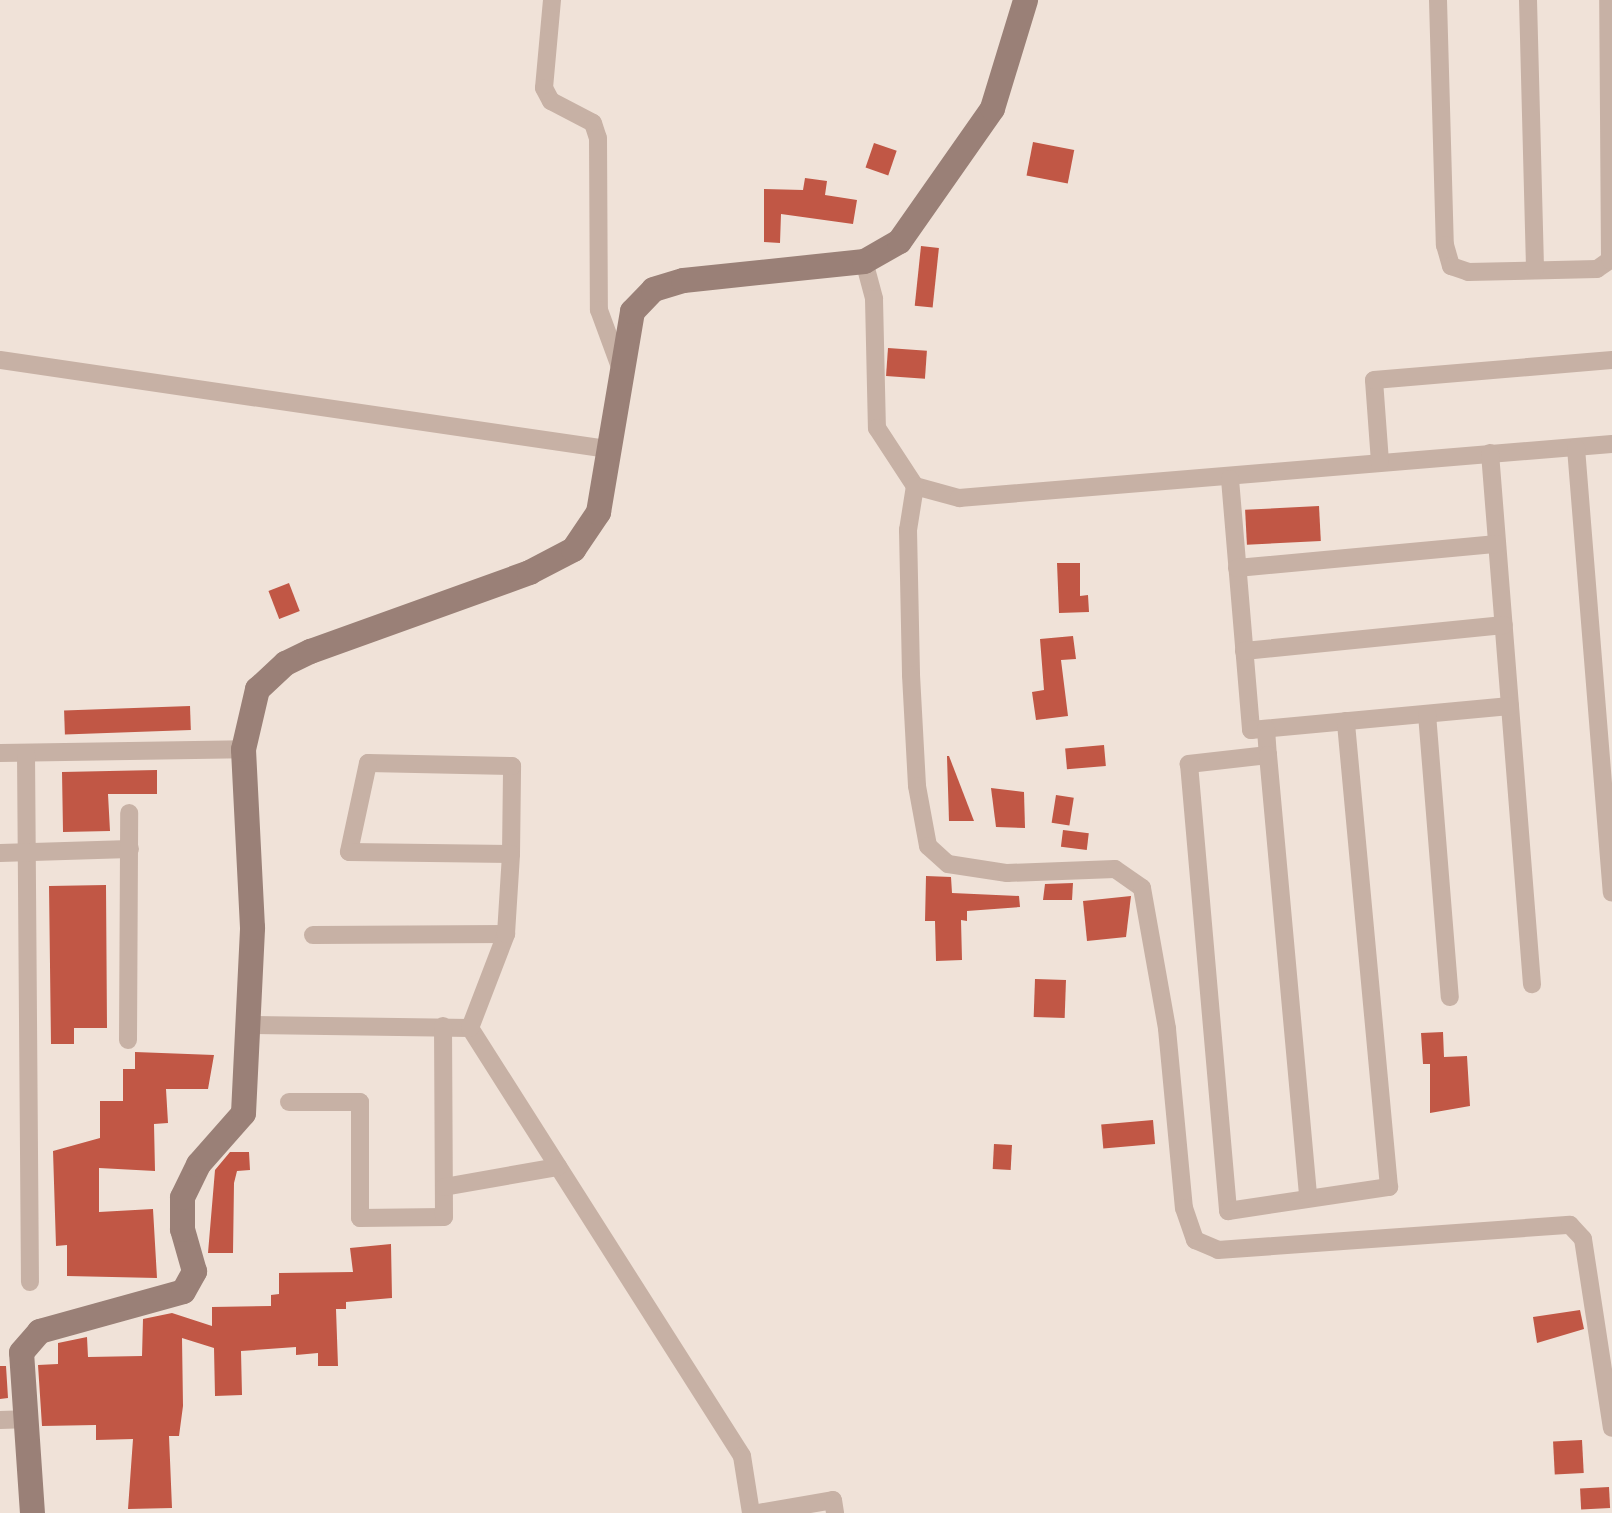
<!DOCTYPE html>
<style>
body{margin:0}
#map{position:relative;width:1612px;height:1513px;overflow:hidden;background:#f0e2d8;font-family:Quicksand,sans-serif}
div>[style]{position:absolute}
.building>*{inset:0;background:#c15745;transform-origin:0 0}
.street>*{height:18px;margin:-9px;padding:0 9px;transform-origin:9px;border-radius:9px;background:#c7b1a5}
.secondary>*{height:25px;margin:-12.5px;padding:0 12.5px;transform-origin:12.5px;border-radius:12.5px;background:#9a8077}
span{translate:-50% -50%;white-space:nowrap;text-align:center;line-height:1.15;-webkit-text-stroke:10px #f8ede4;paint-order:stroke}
</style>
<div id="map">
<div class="building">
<i style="left:1033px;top:142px;width:42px;height:34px;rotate:11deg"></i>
<i style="left:874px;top:143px;width:24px;height:26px;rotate:19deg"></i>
<i style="clip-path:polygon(805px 178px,827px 181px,825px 195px,857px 200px,853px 224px,781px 214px,780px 243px,764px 242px,764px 189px,803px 190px)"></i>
<i style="left:921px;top:246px;width:18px;height:60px;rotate:6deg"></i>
<i style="left:888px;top:348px;width:39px;height:28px;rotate:4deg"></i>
<i style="left:1319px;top:506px;width:35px;height:74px;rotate:87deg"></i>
<i style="clip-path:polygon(1057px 563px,1080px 563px,1080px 596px,1088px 595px,1089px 612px,1059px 613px)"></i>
<i style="left:289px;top:583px;width:30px;height:22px;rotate:69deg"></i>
<i style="clip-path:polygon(1073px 636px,1076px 659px,1061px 660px,1068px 716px,1036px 720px,1032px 692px,1044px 690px,1040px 639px)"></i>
<i style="left:190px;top:706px;width:24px;height:126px;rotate:88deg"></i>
<i style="left:1104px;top:745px;width:21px;height:39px;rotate:85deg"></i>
<i style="clip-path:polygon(947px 756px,949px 756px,974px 821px,949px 821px)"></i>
<i style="clip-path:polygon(157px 770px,157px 794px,108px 794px,110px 831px,63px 832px,62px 772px)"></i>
<i style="clip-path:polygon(991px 788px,1024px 792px,1025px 828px,996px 827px)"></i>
<i style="left:1056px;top:795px;width:18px;height:28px;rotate:9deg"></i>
<i style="left:1063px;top:830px;width:26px;height:17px;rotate:7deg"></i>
<i style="clip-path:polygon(926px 876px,951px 877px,952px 893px,1019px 896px,1020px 907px,967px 911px,967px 921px,961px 920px,962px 960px,936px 961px,935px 921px,925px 921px)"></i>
<i style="clip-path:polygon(1073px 883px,1072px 900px,1043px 900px,1045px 884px)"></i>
<i style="clip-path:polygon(106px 885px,107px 1028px,74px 1028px,74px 1044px,51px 1044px,49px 886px)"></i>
<i style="clip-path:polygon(1131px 896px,1126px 937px,1087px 941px,1083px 901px)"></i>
<i style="left:1035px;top:979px;width:31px;height:38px;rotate:2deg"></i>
<i style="clip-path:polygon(1443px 1032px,1444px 1057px,1467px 1056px,1470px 1106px,1430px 1113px,1430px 1064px,1423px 1064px,1421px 1033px)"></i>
<i style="clip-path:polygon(135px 1052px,214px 1055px,208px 1089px,166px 1089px,168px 1123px,154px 1124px,155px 1171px,99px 1168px,99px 1212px,153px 1209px,157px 1278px,67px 1276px,67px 1245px,56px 1246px,53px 1151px,100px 1138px,100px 1101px,123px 1101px,123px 1069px,135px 1069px)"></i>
<i style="left:1153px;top:1120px;width:24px;height:52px;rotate:85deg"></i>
<i style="left:994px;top:1144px;width:18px;height:25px;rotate:3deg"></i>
<i style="clip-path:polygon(230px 1152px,249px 1152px,250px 1170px,237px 1171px,234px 1183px,233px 1253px,208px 1253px,215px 1170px)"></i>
<i style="clip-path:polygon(391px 1244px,392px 1298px,346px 1302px,346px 1309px,336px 1309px,338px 1366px,318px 1366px,318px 1353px,296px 1355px,296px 1347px,241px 1351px,242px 1395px,215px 1396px,214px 1348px,182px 1338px,183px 1406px,179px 1436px,169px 1436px,172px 1508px,128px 1509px,133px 1439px,96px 1440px,96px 1425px,42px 1426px,38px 1365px,58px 1364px,58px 1343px,87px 1337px,88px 1357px,142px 1356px,143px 1319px,172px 1313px,212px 1326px,212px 1307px,271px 1306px,271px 1295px,279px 1294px,279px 1273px,353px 1272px,350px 1248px)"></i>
<i style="clip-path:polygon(1580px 1310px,1584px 1329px,1537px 1343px,1533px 1317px)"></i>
<i style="clip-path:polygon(0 1366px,6px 1366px,8px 1398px,0 1399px)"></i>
<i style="left:1582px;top:1440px;width:33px;height:29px;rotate:87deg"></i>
<i style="left:1609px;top:1487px;width:21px;height:29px;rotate:87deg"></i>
</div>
<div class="street">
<i style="left:552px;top:0;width:88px;rotate:95.2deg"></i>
<i style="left:544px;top:88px;width:15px;rotate:62deg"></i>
<i style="left:551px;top:101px;width:47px;rotate:27.6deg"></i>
<i style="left:593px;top:123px;width:16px;rotate:72deg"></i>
<i style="left:598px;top:138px;width:172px;rotate:89.7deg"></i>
<i style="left:599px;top:310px;width:61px;rotate:69.8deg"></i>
<i style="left:1438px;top:0;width:245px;rotate:88.4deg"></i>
<i style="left:1445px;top:245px;width:22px;rotate:74deg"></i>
<i style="left:1451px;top:266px;width:18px;rotate:19deg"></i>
<i style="left:1468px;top:272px;width:129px;rotate:-1.3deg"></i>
<i style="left:1597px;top:269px;width:16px;rotate:-35deg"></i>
<i style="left:1610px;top:260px;width:260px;rotate:-90.4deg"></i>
<i style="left:1528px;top:0;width:269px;rotate:88.5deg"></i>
<i style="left:864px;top:261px;width:39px;rotate:75deg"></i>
<i style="left:874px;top:299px;width:129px;rotate:88.7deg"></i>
<i style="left:877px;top:428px;width:69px;rotate:56.8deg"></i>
<i style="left:915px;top:486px;width:46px;rotate:15.3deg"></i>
<i style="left:959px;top:498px;width:655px;rotate:-4.73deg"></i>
<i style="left:0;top:360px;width:613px;rotate:8.34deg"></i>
<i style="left:1576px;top:448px;width:446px;rotate:85.4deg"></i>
<i style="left:1490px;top:453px;width:533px;rotate:85.48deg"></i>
<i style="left:1380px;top:462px;width:82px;rotate:-94.2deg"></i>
<i style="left:1374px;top:380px;width:239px;rotate:-4.8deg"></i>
<i style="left:1230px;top:479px;width:252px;rotate:85.2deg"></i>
<i style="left:1251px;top:730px;width:260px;rotate:-5.3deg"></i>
<i style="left:915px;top:486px;width:45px;rotate:99deg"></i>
<i style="left:908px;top:530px;width:145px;rotate:88.8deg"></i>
<i style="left:911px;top:675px;width:111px;rotate:86.9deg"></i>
<i style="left:917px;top:786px;width:61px;rotate:79.6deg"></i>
<i style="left:928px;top:846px;width:27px;rotate:42deg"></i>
<i style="left:948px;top:864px;width:60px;rotate:8.7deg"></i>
<i style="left:1007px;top:873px;width:108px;rotate:-2.1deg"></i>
<i style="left:1115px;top:869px;width:33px;rotate:35deg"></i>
<i style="left:1142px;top:888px;width:143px;rotate:79.9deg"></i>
<i style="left:1167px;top:1029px;width:180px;rotate:84.6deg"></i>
<i style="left:1184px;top:1208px;width:34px;rotate:71deg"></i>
<i style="left:1195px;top:1240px;width:25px;rotate:23deg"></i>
<i style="left:1218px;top:1250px;width:353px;rotate:-4.1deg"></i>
<i style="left:1570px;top:1225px;width:19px;rotate:47deg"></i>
<i style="left:1583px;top:1239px;width:191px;rotate:81.3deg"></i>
<i style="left:1237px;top:568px;width:261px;rotate:-5.3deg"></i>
<i style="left:1244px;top:651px;width:261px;rotate:-5.7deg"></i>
<i style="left:1427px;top:714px;width:284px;rotate:85.4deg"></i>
<i style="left:1266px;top:729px;width:26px;rotate:86deg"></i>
<i style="left:1268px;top:755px;width:80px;rotate:173.5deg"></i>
<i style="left:1189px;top:764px;width:449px;rotate:85deg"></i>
<i style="left:1228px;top:1211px;width:163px;rotate:-8.5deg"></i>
<i style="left:1389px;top:1187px;width:468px;rotate:-95.3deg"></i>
<i style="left:0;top:753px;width:243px;rotate:-0.9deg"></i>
<i style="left:26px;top:753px;width:529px;rotate:89.57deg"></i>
<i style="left:1268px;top:755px;width:442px;rotate:84.8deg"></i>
<i style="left:0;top:853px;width:130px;rotate:-1.8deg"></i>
<i style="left:313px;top:935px;width:193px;rotate:-0.3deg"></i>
<i style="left:252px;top:1025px;width:218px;rotate:0.8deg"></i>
<i style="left:470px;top:1028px;width:507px;rotate:57.56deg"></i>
<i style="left:742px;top:1456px;width:58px;rotate:81deg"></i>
<i style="left:470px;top:1028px;width:101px;rotate:-69deg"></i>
<i style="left:506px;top:934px;width:80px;rotate:-86.4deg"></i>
<i style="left:511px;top:854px;width:88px;rotate:-89.3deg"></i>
<i style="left:512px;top:766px;width:144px;rotate:-178.8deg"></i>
<i style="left:368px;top:763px;width:91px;rotate:102.1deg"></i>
<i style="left:349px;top:852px;width:162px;rotate:0.7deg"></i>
<i style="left:128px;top:1040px;width:227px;rotate:-89.7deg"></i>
<i style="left:289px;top:1102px;width:71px"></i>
<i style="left:360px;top:1102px;width:116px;rotate:90deg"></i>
<i style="left:360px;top:1218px;width:84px;rotate:-0.7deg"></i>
<i style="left:444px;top:1217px;width:191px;rotate:-90.3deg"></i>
<i style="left:444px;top:1187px;width:116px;rotate:-10deg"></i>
<i style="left:0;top:1420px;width:23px;rotate:-2deg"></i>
<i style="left:758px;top:1513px;width:76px;rotate:-9.8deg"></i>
<i style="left:833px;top:1500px;width:13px;rotate:81deg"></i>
</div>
<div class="secondary">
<i style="left:32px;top:1513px;width:161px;rotate:-93.9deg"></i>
<i style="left:21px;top:1352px;width:28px;rotate:-49deg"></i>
<i style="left:39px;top:1331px;width:149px;rotate:-15.5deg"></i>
<i style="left:183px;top:1291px;width:23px;rotate:-61deg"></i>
<i style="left:194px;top:1271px;width:44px;rotate:-105.9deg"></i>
<i style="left:182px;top:1229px;width:32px;rotate:-90deg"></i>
<i style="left:182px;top:1197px;width:37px;rotate:-64deg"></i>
<i style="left:198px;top:1164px;width:68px;rotate:-48.6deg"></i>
<i style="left:243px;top:1113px;width:186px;rotate:-87.2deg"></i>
<i style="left:252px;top:927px;width:178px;rotate:-92.9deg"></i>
<i style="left:243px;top:749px;width:62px;rotate:-76.9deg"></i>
<i style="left:257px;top:689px;width:38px;rotate:-43deg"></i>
<i style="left:285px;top:663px;width:28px;rotate:-26deg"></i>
<i style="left:310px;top:651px;width:233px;rotate:-19.8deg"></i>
<i style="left:529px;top:572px;width:50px;rotate:-27.6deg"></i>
<i style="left:573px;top:549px;width:45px;rotate:-56deg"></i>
<i style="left:598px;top:512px;width:204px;rotate:-80.4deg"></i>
<i style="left:632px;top:311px;width:30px;rotate:-46deg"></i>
<i style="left:653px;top:289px;width:31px;rotate:-17deg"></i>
<i style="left:683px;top:280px;width:182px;rotate:-6deg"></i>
<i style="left:864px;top:261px;width:40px;rotate:-29.7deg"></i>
<i style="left:899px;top:241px;width:162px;rotate:-55deg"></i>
<i style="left:992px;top:108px;width:113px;rotate:-73deg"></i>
</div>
</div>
